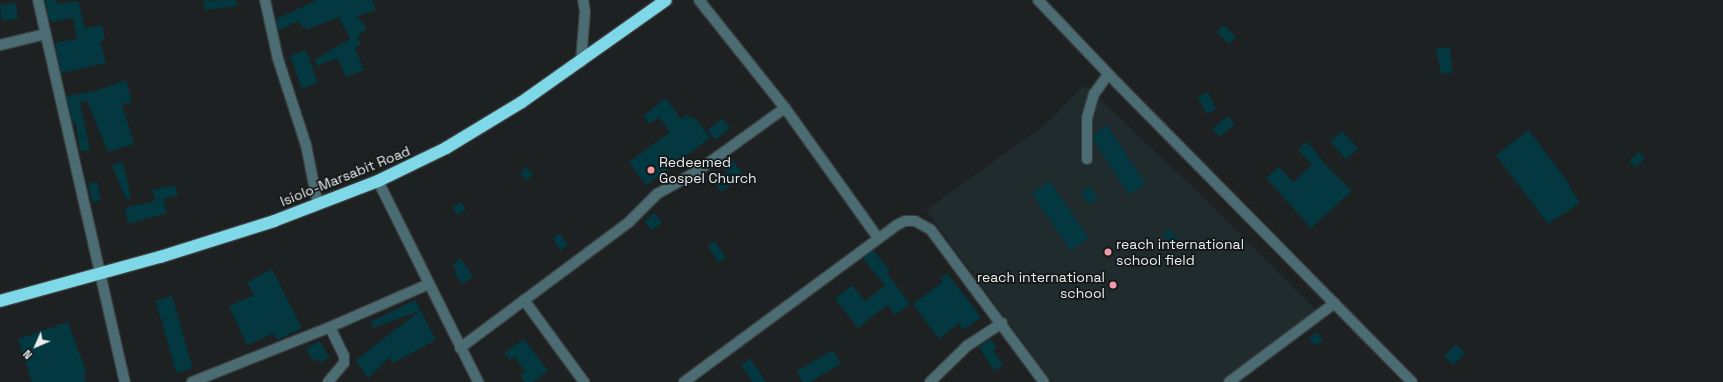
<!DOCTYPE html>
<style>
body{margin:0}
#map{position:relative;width:1723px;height:382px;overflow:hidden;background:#1d2122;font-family:"Space Grotesk",sans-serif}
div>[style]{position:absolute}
.built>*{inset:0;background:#202b2d}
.building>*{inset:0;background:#033840;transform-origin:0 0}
.roads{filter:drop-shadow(1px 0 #3a3e3e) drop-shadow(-1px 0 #3a3e3e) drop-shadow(0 1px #3a3e3e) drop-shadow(0 -1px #3a3e3e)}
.minor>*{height:10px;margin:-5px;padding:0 5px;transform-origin:5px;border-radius:5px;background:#4b6c72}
.highway>*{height:12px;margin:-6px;padding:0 6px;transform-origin:6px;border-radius:6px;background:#7fd8e7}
.dots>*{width:11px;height:11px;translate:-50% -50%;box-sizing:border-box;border:2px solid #141819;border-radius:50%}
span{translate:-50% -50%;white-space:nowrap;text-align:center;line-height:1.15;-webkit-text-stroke:3.5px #141819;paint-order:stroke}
.poi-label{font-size:14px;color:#eaeded}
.left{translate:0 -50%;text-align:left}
.right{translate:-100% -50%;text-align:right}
.street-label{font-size:14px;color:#eaeded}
.north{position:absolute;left:16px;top:326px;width:40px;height:40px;-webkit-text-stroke:3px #141819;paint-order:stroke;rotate:225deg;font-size:11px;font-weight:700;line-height:16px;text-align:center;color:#eaeded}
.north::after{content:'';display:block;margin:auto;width:14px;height:18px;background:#eaeded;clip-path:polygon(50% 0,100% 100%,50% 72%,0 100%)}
</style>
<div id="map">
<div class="built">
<i style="clip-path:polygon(1085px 85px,1183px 178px,1316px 310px,1228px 382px,1052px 382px,926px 210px,1043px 126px)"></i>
</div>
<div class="building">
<i style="clip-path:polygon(45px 0,56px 0,57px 4px,78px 1px,85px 28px,102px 25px,105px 40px,100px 41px,106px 63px,61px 73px,55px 43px,77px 38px,73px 18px,50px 22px)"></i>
<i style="clip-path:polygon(236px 0,237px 6px,205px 10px,203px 1px)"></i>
<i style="clip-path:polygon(317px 0,373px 0,376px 10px,357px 16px,367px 28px,357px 37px,361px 44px,355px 48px,364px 70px,346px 77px,337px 58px,317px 66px,314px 60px,350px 39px,339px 17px,306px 30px,305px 26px,302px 28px,299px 21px,278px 31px,276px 19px)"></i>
<i style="left:16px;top:3px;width:16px;height:16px;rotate:83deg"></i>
<i style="left:1224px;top:25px;width:17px;height:10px;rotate:45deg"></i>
<i style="clip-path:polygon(1450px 47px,1453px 73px,1441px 74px,1436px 48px)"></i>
<i style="left:306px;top:50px;width:35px;height:17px;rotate:70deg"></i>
<i style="clip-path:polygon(126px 80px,132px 102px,122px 104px,134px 144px,108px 152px,87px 101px,80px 103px,90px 150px,80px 151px,76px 123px,73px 123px,66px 96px,95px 91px)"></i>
<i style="left:1208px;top:92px;width:19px;height:11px;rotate:65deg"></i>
<i style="clip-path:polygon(666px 98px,681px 119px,687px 115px,696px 119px,710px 138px,646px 185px,629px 162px,670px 132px,659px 117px,650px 124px,643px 116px)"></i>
<i style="left:1228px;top:116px;width:11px;height:20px;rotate:52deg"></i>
<i style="left:722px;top:118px;width:13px;height:19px;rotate:51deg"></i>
<i style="clip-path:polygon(1107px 125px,1146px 184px,1129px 195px,1094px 141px,1094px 134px)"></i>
<i style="clip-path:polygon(1529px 130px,1565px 178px,1580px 203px,1548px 224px,1496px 155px)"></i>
<i style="left:1342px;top:131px;width:24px;height:16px;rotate:48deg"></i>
<i style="clip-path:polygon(1307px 141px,1325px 164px,1352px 191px,1311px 228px,1266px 178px,1279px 167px,1293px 182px,1312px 165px,1298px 150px)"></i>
<i style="left:1639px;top:152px;width:9px;height:13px;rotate:49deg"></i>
<i style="clip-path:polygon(731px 158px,744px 176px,721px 192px,714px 182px,728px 172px,722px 165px)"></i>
<i style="clip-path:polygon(123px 162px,131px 198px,126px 199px,112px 165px)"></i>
<i style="left:526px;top:167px;width:10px;height:9px;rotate:45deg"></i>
<i style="left:1050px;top:181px;width:69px;height:22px;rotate:56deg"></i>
<i style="left:97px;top:182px;width:19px;height:9px;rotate:78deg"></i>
<i style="clip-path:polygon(175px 185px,178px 195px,163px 199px,167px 213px,128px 224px,125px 208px,155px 201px,152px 190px)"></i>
<i style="left:1090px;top:186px;width:15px;height:11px;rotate:58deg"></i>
<i style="left:461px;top:202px;width:9px;height:10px;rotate:58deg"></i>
<i style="left:654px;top:213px;width:12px;height:13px;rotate:48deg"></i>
<i style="left:1170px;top:229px;width:16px;height:9px;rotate:55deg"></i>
<i style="left:560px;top:233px;width:15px;height:9px;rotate:58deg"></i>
<i style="left:715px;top:241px;width:20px;height:9px;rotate:57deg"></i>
<i style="clip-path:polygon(873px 250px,890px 271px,887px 273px,910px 304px,895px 315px,887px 305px,858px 328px,835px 299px,852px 285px,865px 301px,885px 286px,863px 258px)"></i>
<i style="clip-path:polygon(460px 258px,473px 276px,463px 284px,454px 274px,457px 272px,453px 266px)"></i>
<i style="clip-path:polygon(272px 269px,302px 328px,277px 340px,274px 333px,247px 345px,229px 306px,254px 295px,247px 282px)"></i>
<i style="clip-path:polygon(947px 273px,981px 317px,964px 330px,959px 323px,939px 339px,913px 304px,943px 282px,940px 279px)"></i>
<i style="left:172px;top:296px;width:75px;height:17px;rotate:74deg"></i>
<i style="clip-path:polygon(415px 300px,436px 340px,393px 363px,390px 357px,368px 378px,356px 361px,357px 359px,420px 311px,373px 328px,371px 322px)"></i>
<i style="clip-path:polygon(68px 322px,87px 374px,83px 375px,86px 382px,32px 382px,18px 339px)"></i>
<i style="left:1317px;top:332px;width:10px;height:10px;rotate:53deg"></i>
<i style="clip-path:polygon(524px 339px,548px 371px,533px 382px,525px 382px,520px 375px,525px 372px,515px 357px,510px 360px,504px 353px)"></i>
<i style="clip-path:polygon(991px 339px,997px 347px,993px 350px,1003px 365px,994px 371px,979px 347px)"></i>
<i style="clip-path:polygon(319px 341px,329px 356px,321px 363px,318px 359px,314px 361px,306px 349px)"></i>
<i style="left:1456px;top:344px;width:13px;height:17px;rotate:45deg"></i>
<i style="left:833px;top:350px;width:16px;height:42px;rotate:60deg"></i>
<i style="clip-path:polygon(750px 358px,766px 382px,753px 382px,741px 365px)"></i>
</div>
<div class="roads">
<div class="minor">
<i style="left:38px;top:0;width:392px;rotate:77.2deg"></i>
<i style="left:265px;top:0;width:60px;rotate:77.6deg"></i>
<i style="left:278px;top:59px;width:90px;rotate:72deg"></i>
<i style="left:306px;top:145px;width:61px;rotate:78.7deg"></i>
<i style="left:699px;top:0;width:138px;rotate:51.5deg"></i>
<i style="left:785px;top:108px;width:160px;rotate:54.4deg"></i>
<i style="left:1038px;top:0;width:115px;rotate:46.4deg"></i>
<i style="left:1117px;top:83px;width:420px;rotate:45.4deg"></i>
<i style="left:0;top:45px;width:47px;rotate:-13.4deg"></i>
<i style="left:581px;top:62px;width:51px;rotate:-85.5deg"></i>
<i style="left:585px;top:11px;width:11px;rotate:-100deg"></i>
<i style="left:1087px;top:159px;width:41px;rotate:-90deg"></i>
<i style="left:1087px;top:118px;width:25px;rotate:-74deg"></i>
<i style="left:1094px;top:94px;width:24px;rotate:-54deg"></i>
<i style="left:378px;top:181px;width:225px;rotate:63.5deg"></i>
<i style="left:524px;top:300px;width:102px;rotate:53.8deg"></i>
<i style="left:460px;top:348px;width:211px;rotate:-36.7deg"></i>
<i style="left:629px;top:222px;width:40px;rotate:-45deg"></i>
<i style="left:657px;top:194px;width:45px;rotate:-29.4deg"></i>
<i style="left:696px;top:172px;width:110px;rotate:-35.7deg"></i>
<i style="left:192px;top:382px;width:149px;rotate:-21.7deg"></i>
<i style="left:330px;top:327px;width:108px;rotate:-23.5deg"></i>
<i style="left:328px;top:382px;width:25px;rotate:-50deg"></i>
<i style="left:344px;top:363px;width:7px;rotate:-90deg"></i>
<i style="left:344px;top:356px;width:32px;rotate:-116deg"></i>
<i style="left:684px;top:382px;width:265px;rotate:-36.4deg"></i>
<i style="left:897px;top:225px;width:9px;rotate:-27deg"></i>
<i style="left:905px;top:221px;width:10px"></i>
<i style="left:915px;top:221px;width:18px;rotate:29deg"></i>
<i style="left:931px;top:230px;width:189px;rotate:53.4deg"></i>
<i style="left:930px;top:382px;width:52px;rotate:-44.2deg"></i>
<i style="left:967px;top:346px;width:42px;rotate:-33.3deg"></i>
<i style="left:1229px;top:382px;width:132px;rotate:-36.7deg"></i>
</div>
<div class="highway">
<i style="left:0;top:301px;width:166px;rotate:-15.4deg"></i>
<i style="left:160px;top:257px;width:120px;rotate:-17.5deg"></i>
<i style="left:274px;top:221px;width:111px;rotate:-21deg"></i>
<i style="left:378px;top:181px;width:76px;rotate:-25.9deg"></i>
<i style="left:446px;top:148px;width:89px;rotate:-31.2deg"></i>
<i style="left:522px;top:102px;width:176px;rotate:-35.3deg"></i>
</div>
</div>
<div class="dots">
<i style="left:651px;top:170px;background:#f39aa7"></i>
<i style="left:1108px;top:252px;background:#f39aa7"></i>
<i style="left:1113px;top:285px;background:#f39aa7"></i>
</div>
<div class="poi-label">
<span class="left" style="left:659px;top:170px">Redeemed<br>Gospel Church</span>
<span class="left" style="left:1116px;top:252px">reach international<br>school field</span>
<span class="right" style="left:1105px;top:285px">reach international<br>school</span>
</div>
<div class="street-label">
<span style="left:345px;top:176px;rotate:-22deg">Isiolo-Marsabit Road</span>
</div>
<div class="north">N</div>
</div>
